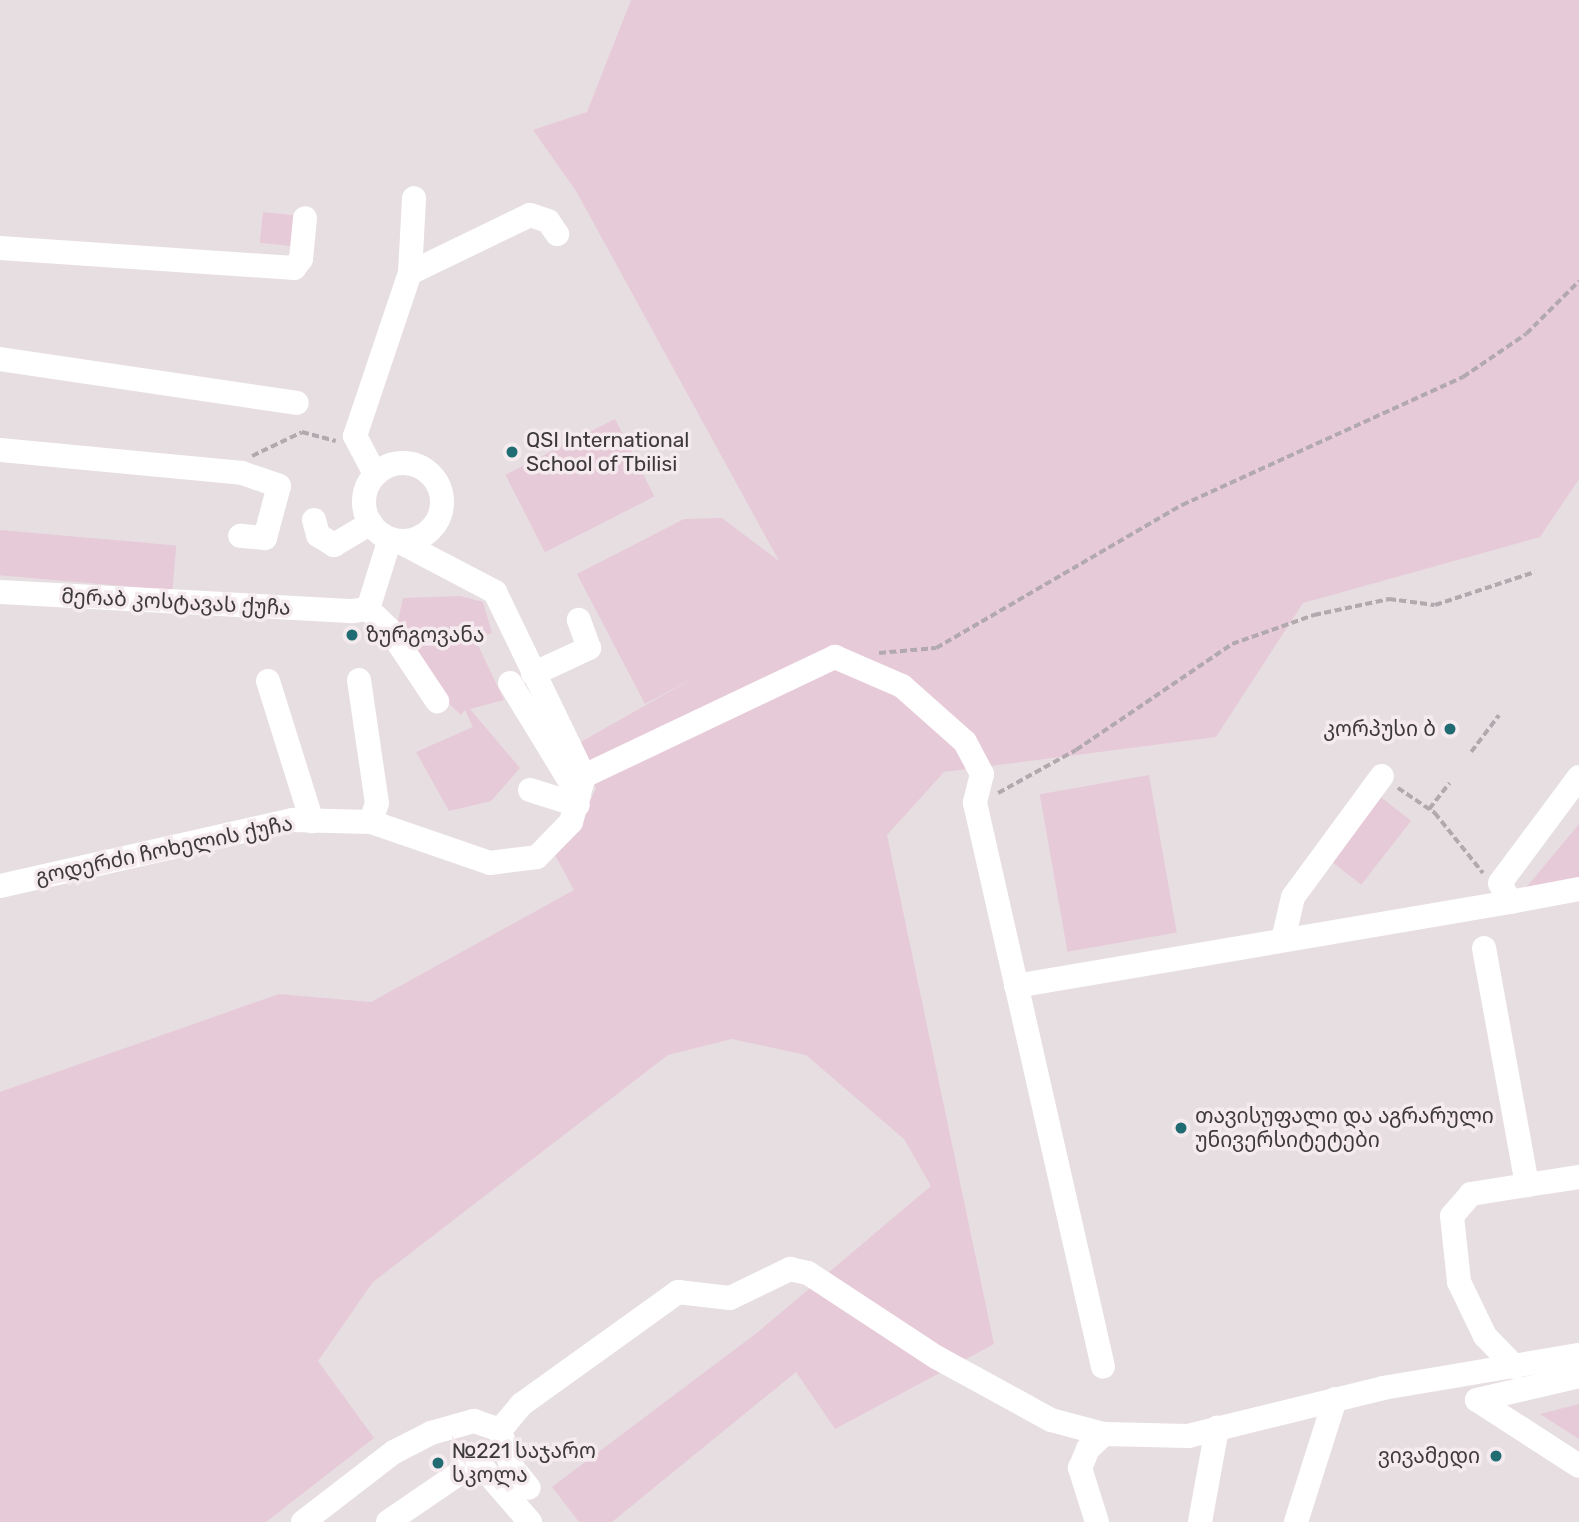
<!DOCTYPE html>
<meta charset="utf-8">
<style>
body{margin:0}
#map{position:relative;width:1579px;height:1522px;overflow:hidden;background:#e7dee2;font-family:Rubik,"Noto Sans Georgian",sans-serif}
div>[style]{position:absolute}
.green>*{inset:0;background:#e7cad7;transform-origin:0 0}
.path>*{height:3.5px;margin-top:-1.75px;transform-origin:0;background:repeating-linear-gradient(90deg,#b1a9ad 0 7px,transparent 0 10.5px)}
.minor>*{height:24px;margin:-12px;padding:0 12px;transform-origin:12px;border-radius:12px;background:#fff}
.minor>.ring{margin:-12px;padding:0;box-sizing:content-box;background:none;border:24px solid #fff;border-radius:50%}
.dots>*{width:19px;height:19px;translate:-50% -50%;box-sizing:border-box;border:4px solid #f5ebef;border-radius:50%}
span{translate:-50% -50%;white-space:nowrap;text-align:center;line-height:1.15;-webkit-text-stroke:7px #f5ebef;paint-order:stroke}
.poi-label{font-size:21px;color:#3e3a3c}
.left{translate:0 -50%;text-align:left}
.right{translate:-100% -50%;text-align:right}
.street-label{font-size:21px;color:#3e3a3c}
</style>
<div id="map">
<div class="green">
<i style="clip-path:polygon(631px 0,1579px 0,1579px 479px,1540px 537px,1303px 603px,1216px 737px,944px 772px,887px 835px,994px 1344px,835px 1429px,796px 1372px,612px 1522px,579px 1522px,552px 1487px,758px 1332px,931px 1186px,904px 1139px,806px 1055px,732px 1039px,668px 1055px,373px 1282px,318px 1361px,374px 1438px,266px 1522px,0 1522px,0 1092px,279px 994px,371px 1002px,574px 890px,551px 848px,580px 823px,596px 788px,579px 743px,697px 676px,645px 704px,577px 574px,684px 519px,722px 518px,779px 561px,576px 191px,533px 130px,587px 112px)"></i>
<i style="left:263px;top:212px;width:31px;height:31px;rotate:6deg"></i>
<i style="left:615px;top:419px;width:87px;height:123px;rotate:63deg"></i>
<i style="left:0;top:530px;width:177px;height:45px;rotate:5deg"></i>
<i style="clip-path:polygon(460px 596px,483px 602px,492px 633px,475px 639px,504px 700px,470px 709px,520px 768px,491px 801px,449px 811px,416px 752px,473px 727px,465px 710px,461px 715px,432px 688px,397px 625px,403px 598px)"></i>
<i style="left:1149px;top:775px;width:160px;height:111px;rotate:80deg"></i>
<i style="left:1378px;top:795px;width:42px;height:81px;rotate:38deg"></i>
<i style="clip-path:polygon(1579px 824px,1579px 884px,1519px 896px)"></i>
<i style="clip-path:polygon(1579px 1404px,1579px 1439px,1540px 1414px)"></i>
</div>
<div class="path">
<i style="left:252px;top:456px;width:55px;rotate:-25.6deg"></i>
<i style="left:302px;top:432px;width:35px;rotate:15deg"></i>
<i style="left:879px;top:653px;width:57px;rotate:-5deg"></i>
<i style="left:936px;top:648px;width:285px;rotate:-30.2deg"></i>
<i style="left:1182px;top:505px;width:309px;rotate:-24.5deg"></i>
<i style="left:1463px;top:377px;width:76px;rotate:-34.3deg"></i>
<i style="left:1526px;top:334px;width:75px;rotate:-45deg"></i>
<i style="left:1471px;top:752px;width:46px;rotate:-52.9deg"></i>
<i style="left:1398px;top:788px;width:45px;rotate:34deg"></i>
<i style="left:1435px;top:813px;width:77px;rotate:51.3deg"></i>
<i style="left:998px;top:793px;width:89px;rotate:-28.9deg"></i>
<i style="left:1076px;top:750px;width:189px;rotate:-34.2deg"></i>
<i style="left:1232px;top:644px;width:87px;rotate:-19.5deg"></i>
<i style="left:1314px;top:615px;width:77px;rotate:-12deg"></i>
<i style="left:1389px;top:599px;width:46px;rotate:7.4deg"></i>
<i style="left:1435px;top:605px;width:105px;rotate:-18.3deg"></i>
<i style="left:1429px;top:809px;width:33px;rotate:-52deg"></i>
</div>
<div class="minor">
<i style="left:0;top:248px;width:295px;rotate:3.9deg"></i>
<i style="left:294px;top:268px;width:11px;rotate:-52deg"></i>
<i style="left:301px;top:259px;width:41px;rotate:-84.4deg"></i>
<i style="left:410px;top:273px;width:133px;rotate:-25.8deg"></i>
<i style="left:530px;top:215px;width:19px;rotate:18deg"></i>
<i style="left:548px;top:221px;width:16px;rotate:55deg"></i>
<i style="left:0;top:359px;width:300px;rotate:8.4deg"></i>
<i style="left:0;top:450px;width:243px;rotate:5.4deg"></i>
<i style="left:242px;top:473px;width:39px;rotate:19deg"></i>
<i style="left:279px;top:486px;width:54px;rotate:105.1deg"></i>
<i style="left:265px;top:538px;width:25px;rotate:-175deg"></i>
<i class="ring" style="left:364px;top:463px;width:54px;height:54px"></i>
<i style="left:375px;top:474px;width:43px;rotate:-117.8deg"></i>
<i style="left:355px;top:436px;width:172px;rotate:-71.4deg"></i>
<i style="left:410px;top:273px;width:75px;rotate:-86.9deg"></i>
<i style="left:314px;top:520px;width:16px;rotate:75deg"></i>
<i style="left:318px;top:535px;width:19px;rotate:32deg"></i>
<i style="left:334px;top:545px;width:43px;rotate:-30.7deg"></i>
<i style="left:398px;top:541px;width:110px;rotate:27.7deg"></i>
<i style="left:495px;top:592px;width:204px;rotate:64.2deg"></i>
<i style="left:0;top:592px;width:354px;rotate:3.1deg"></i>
<i style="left:353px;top:611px;width:15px;rotate:-8deg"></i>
<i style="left:368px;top:609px;width:73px;rotate:-72.6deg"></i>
<i style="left:368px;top:609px;width:29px;rotate:44deg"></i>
<i style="left:389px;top:629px;width:87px;rotate:56.3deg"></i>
<i style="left:533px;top:674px;width:62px;rotate:-24.9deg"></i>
<i style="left:589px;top:648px;width:30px;rotate:-110deg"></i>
<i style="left:359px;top:680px;width:124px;rotate:81.7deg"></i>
<i style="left:377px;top:803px;width:20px;rotate:108deg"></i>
<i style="left:268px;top:681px;width:147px;rotate:72.6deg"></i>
<i style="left:510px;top:683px;width:132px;rotate:58.6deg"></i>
<i style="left:530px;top:790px;width:50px;rotate:17.4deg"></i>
<i style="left:0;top:886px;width:300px;rotate:-12.7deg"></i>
<i style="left:293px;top:820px;width:78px;rotate:1.5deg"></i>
<i style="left:371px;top:822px;width:126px;rotate:19deg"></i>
<i style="left:490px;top:863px;width:47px;rotate:-7.3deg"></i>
<i style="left:537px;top:857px;width:49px;rotate:-45.8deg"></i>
<i style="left:571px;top:822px;width:48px;rotate:-74.2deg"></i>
<i style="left:584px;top:776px;width:278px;rotate:-25.4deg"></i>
<i style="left:835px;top:657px;width:73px;rotate:23.4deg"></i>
<i style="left:902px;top:686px;width:84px;rotate:41.6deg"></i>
<i style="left:965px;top:742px;width:36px;rotate:62deg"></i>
<i style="left:982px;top:774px;width:30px;rotate:104deg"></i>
<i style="left:975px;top:803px;width:578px;rotate:77.21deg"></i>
<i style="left:1510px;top:902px;width:70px;rotate:-10.7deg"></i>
<i style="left:1283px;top:940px;width:44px;rotate:-76.9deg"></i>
<i style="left:1293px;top:897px;width:150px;rotate:-53.7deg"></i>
<i style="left:1484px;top:948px;width:241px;rotate:79.7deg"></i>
<i style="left:1527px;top:1185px;width:57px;rotate:170.9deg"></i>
<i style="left:1471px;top:1194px;width:29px;rotate:131deg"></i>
<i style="left:1452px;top:1216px;width:66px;rotate:83.9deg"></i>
<i style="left:1459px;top:1282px;width:60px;rotate:64.3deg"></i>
<i style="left:1485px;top:1336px;width:43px;rotate:45.9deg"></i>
<i style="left:1016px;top:986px;width:501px;rotate:-9.65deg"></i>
<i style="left:1510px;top:902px;width:21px;rotate:-118deg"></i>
<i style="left:1500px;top:883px;width:132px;rotate:-53.3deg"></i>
<i style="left:1527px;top:1185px;width:53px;rotate:-8.7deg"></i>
<i style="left:1477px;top:1400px;width:121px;rotate:32.9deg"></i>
<i style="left:1477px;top:1400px;width:105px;rotate:-13.2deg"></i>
<i style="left:500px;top:1430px;width:34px;rotate:-50deg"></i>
<i style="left:522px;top:1404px;width:192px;rotate:-35.7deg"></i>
<i style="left:678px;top:1292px;width:52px;rotate:6.6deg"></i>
<i style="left:730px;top:1298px;width:67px;rotate:-25.8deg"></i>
<i style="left:790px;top:1269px;width:18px;rotate:13deg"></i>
<i style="left:808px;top:1273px;width:153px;rotate:33.3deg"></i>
<i style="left:936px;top:1357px;width:131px;rotate:28.7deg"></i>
<i style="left:1051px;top:1420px;width:55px;rotate:14.8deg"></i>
<i style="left:303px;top:1522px;width:115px;rotate:-37.6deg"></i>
<i style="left:394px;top:1452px;width:42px;rotate:-27.2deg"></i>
<i style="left:431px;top:1433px;width:45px;rotate:-15.6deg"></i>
<i style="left:474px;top:1421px;width:28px;rotate:19deg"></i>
<i style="left:500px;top:1430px;width:38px;rotate:73deg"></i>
<i style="left:511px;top:1466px;width:28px;rotate:51deg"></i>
<i style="left:388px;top:1522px;width:108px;rotate:-34.4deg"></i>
<i style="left:477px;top:1461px;width:81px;rotate:49deg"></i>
<i style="left:1097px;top:1522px;width:57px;rotate:-107.5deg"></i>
<i style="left:1080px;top:1468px;width:21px;rotate:-67deg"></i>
<i style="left:1088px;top:1449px;width:22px;rotate:-43deg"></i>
<i style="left:1104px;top:1434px;width:84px;rotate:1.4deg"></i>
<i style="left:1188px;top:1436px;width:201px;rotate:-13.8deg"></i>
<i style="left:1383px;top:1388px;width:199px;rotate:-9.6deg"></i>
<i style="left:1200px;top:1522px;width:96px;rotate:-79.7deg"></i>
<i style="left:1296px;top:1522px;width:129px;rotate:-72.4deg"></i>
</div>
<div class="dots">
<i style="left:512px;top:452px;background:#216c72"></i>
<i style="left:352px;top:635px;background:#216c72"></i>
<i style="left:1450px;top:729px;background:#216c72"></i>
<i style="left:1181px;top:1128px;background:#216c72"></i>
<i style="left:1496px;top:1456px;background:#216c72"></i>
<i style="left:438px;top:1463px;background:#216c72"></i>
</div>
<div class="poi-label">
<span class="left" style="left:526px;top:452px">QSI International<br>School of Tbilisi</span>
<span class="left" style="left:366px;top:635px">ზურგოვანა</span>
<span class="right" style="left:1436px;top:729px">კორპუსი ბ</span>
<span class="left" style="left:1195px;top:1128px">თავისუფალი და აგრარული<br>უნივერსიტეტები</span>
<span class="left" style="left:452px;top:1463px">№221 საჯარო<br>სკოლა</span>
<span class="right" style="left:1480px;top:1456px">ვივამედი</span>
</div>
<div class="street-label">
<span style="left:176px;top:602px;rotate:3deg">მერაბ კოსტავას ქუჩა</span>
<span style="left:164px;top:850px;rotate:-12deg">გოდერძი ჩოხელის ქუჩა</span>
</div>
</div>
